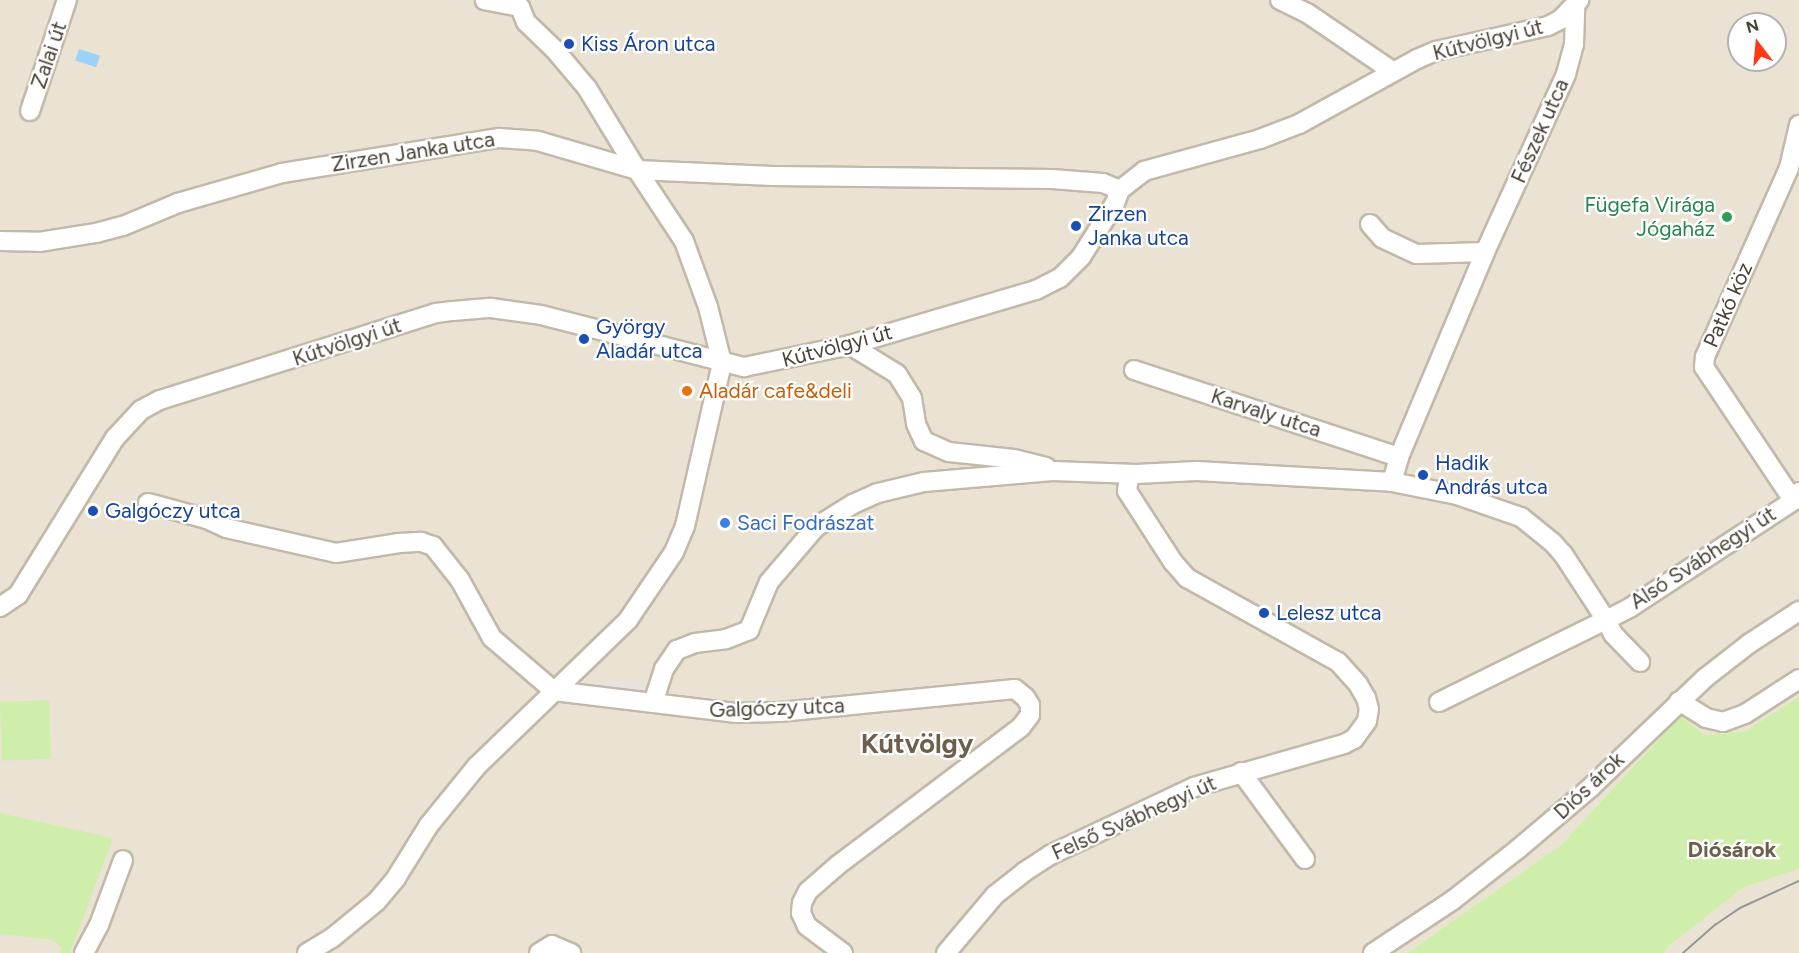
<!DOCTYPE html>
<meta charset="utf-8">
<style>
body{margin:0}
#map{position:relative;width:1799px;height:953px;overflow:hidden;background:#f5f1e6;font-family:Figtree,sans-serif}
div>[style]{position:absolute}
.residential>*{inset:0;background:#eae3d4}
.green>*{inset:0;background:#cfeeab;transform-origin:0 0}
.parking>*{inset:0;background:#e6e3df;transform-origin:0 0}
.water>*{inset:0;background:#9cd2f8;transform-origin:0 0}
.roads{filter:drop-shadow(2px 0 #c2b9a8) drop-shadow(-2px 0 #c2b9a8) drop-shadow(0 2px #c2b9a8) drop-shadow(0 -2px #c2b9a8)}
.minor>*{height:18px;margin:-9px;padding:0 9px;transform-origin:9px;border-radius:9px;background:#fff}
.tram>*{height:1.5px;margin:-0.75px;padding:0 0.75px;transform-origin:0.75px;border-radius:0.75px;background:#979797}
.dots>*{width:16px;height:16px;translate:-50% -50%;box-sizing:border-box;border:3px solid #fff;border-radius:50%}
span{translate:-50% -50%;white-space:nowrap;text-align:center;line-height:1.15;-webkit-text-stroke:4.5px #fff;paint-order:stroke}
.street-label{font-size:21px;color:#494135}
.transit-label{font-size:21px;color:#164399}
.left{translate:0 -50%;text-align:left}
.leisure-label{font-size:21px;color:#27864d}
.right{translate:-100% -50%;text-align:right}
.food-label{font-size:21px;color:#c56008}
.shop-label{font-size:21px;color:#366cbe}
.neighbourhood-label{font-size:22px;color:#6d5f4b;font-weight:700}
.district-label{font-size:27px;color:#6d5f4b;font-weight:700}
.north{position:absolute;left:1727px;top:12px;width:60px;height:60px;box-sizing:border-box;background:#fff;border:2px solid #b6b3ae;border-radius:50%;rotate:344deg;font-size:16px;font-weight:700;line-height:24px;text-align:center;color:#494135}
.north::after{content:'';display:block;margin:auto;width:21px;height:27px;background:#ff3913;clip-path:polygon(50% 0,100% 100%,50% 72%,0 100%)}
</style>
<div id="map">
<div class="residential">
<i style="clip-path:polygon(evenodd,0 0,1799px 0,1799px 697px,1745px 731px,1705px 735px,1680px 716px,1561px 845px,1407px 953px,0 953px,0 0,1739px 24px,1775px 24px,1775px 60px,1739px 60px,1739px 24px)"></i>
<i style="clip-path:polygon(1799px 869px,1799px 953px,1664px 953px,1669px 946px,1743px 888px)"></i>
</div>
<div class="green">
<i style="clip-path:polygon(1799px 697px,1799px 869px,1743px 888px,1669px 946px,1664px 953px,1407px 953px,1561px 845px,1680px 716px,1705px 735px,1745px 731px)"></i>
<i style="left:49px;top:700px;width:59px;height:49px;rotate:88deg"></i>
<i style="clip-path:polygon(0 813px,113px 838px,70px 953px,60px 953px,61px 947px,52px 940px,0 934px)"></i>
</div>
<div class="parking">
<i style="left:596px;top:679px;width:51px;height:17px;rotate:7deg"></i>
</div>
<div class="water">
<i style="left:79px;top:49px;width:22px;height:12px;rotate:18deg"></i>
</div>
<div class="roads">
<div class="minor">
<i style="left:1280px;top:0;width:30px;rotate:26deg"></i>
<i style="left:1307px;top:13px;width:103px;rotate:34.3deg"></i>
<i style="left:30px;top:111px;width:117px;rotate:-71.6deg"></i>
<i style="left:1799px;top:125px;width:44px;rotate:103.1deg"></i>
<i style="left:1789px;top:168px;width:207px;rotate:114deg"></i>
<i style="left:1705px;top:357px;width:10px;rotate:96deg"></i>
<i style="left:1704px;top:367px;width:160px;rotate:56.2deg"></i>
<i style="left:1793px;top:500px;width:10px;rotate:-53deg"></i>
<i style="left:1370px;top:224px;width:18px;rotate:49deg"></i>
<i style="left:1382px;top:238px;width:38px;rotate:25deg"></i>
<i style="left:1417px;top:254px;width:68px;rotate:-1.7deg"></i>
<i style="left:0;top:241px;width:39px;rotate:1deg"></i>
<i style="left:39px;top:242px;width:58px;rotate:-9deg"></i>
<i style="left:96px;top:233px;width:28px;rotate:-15deg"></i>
<i style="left:123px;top:226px;width:60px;rotate:-22.7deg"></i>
<i style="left:178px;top:203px;width:108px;rotate:-16.1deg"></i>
<i style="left:282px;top:173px;width:220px;rotate:-9.2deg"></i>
<i style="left:499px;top:138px;width:39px;rotate:4deg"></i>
<i style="left:538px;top:141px;width:103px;rotate:16.3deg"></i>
<i style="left:637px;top:170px;width:136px;rotate:2.5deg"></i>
<i style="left:773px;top:176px;width:279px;rotate:0.6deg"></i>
<i style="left:1052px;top:179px;width:51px;rotate:4.5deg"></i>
<i style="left:1103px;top:183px;width:18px;rotate:22deg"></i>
<i style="left:850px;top:345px;width:55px;rotate:31.7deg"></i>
<i style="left:897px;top:374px;width:28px;rotate:58deg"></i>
<i style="left:912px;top:398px;width:26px;rotate:81deg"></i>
<i style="left:916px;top:424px;width:19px;rotate:65deg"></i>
<i style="left:924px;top:441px;width:27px;rotate:24deg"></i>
<i style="left:949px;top:452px;width:65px;rotate:6.1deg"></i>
<i style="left:1014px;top:459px;width:33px;rotate:14deg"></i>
<i style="left:1134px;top:370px;width:279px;rotate:18.2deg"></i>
<i style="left:1392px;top:482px;width:26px;rotate:-74deg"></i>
<i style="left:1399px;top:457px;width:222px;rotate:-67.2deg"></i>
<i style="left:1485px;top:252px;width:196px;rotate:-65.5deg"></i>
<i style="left:1566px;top:74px;width:31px;rotate:-75deg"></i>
<i style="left:1574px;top:44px;width:38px;rotate:-88deg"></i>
<i style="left:148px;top:503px;width:61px;rotate:15.2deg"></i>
<i style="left:207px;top:519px;width:21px;rotate:25deg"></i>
<i style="left:226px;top:528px;width:113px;rotate:12.8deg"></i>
<i style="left:336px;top:553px;width:64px;rotate:-9deg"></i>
<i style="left:399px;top:543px;width:22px;rotate:-3deg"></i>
<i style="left:421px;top:542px;width:13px;rotate:18deg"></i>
<i style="left:433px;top:546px;width:43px;rotate:51.5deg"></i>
<i style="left:460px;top:580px;width:66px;rotate:61.1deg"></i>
<i style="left:492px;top:638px;width:82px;rotate:40.5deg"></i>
<i style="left:554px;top:691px;width:182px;rotate:6.9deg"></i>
<i style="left:735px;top:713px;width:45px;rotate:-1.3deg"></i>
<i style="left:780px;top:712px;width:236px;rotate:-5.6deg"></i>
<i style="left:1015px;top:689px;width:13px;rotate:39deg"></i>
<i style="left:1025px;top:697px;width:9px;rotate:58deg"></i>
<i style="left:1030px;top:705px;width:10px;rotate:90deg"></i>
<i style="left:1030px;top:715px;width:15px;rotate:127deg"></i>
<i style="left:1021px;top:727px;width:229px;rotate:143deg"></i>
<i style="left:838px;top:865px;width:40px;rotate:139deg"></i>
<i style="left:808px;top:891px;width:13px;rotate:117deg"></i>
<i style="left:802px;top:903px;width:10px;rotate:96deg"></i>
<i style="left:801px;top:913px;width:14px;rotate:65deg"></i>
<i style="left:807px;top:926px;width:45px;rotate:36.9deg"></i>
<i style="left:0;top:607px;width:22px;rotate:-34deg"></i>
<i style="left:18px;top:595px;width:185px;rotate:-58.3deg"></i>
<i style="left:115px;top:438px;width:38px;rotate:-47deg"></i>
<i style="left:141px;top:410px;width:21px;rotate:-28deg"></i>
<i style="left:160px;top:400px;width:289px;rotate:-17.5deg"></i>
<i style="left:436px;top:313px;width:17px;rotate:-7deg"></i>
<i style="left:453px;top:311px;width:38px;rotate:-5deg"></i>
<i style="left:491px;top:308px;width:50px;rotate:8deg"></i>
<i style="left:541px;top:315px;width:210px;rotate:14.4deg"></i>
<i style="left:744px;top:367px;width:108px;rotate:-11.7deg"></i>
<i style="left:850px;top:345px;width:194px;rotate:-16.5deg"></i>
<i style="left:1036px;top:290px;width:27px;rotate:-27deg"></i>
<i style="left:1060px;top:278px;width:30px;rotate:-45deg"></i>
<i style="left:1081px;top:257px;width:64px;rotate:-57.8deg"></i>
<i style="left:1115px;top:203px;width:14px;rotate:-69deg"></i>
<i style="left:1120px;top:190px;width:31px;rotate:-38deg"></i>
<i style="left:1144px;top:171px;width:120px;rotate:-15.4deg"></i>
<i style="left:1260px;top:139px;width:42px;rotate:-21deg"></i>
<i style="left:1299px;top:124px;width:135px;rotate:-28.8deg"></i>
<i style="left:1417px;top:59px;width:21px;rotate:-23deg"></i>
<i style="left:1436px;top:51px;width:115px;rotate:-12.6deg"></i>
<i style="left:1548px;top:26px;width:13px;rotate:-27deg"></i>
<i style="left:1560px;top:20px;width:28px;rotate:-46deg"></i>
<i style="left:1679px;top:701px;width:32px;rotate:32deg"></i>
<i style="left:1706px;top:718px;width:17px;rotate:13deg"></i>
<i style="left:1723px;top:722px;width:23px;rotate:-20deg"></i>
<i style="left:1745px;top:714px;width:64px;rotate:-32.9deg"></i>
<i style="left:1439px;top:702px;width:186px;rotate:-26.2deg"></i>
<i style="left:1606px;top:620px;width:16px;rotate:63deg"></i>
<i style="left:1613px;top:634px;width:39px;rotate:46deg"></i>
<i style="left:653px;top:703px;width:36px;rotate:-72deg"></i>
<i style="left:664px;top:669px;width:23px;rotate:-56deg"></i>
<i style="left:677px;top:650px;width:19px;rotate:-21deg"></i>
<i style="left:695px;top:643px;width:31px;rotate:-7deg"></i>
<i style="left:726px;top:639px;width:25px;rotate:-21deg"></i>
<i style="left:749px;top:630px;width:52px;rotate:-67.4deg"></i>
<i style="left:769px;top:582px;width:72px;rotate:-49.5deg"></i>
<i style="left:816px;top:527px;width:44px;rotate:-31.9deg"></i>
<i style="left:853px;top:504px;width:27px;rotate:-24deg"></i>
<i style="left:878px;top:493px;width:47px;rotate:-13.4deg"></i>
<i style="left:924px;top:482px;width:129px;rotate:-4.9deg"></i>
<i style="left:1053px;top:471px;width:83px;rotate:2.1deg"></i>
<i style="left:1136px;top:474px;width:61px;rotate:-2.8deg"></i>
<i style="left:1197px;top:471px;width:195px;rotate:3.2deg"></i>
<i style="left:1392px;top:482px;width:66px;rotate:11.3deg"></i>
<i style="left:1457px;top:495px;width:68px;rotate:19deg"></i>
<i style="left:1521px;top:517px;width:41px;rotate:39.1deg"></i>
<i style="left:1553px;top:543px;width:15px;rotate:48deg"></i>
<i style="left:1563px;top:554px;width:79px;rotate:56.9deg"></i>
<i style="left:1606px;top:620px;width:28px;rotate:-27deg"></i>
<i style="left:1631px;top:607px;width:201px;rotate:-33.2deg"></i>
<i style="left:1241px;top:772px;width:108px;rotate:53.7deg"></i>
<i style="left:84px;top:953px;width:32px;rotate:-62deg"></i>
<i style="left:99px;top:925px;width:69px;rotate:-69.7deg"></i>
<i style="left:307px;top:953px;width:29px;rotate:-31deg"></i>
<i style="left:332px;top:938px;width:58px;rotate:-39.4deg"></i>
<i style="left:377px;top:901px;width:30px;rotate:-50deg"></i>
<i style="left:396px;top:878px;width:62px;rotate:-58.1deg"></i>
<i style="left:429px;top:825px;width:76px;rotate:-50.9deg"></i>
<i style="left:477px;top:766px;width:210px;rotate:-44deg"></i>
<i style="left:628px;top:620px;width:82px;rotate:-55.9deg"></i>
<i style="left:674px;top:552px;width:28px;rotate:-67deg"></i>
<i style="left:685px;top:526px;width:167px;rotate:-77.2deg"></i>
<i style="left:722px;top:363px;width:58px;rotate:-104deg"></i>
<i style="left:708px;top:307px;width:70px;rotate:-110deg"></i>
<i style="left:684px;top:241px;width:85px;rotate:-123.5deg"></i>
<i style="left:637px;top:170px;width:96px;rotate:-121.4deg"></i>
<i style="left:587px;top:88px;width:51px;rotate:-130.2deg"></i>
<i style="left:554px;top:49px;width:39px;rotate:-136deg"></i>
<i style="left:526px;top:22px;width:16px;rotate:-112deg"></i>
<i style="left:520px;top:7px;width:36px;rotate:-169deg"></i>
<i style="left:539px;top:953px;width:15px;rotate:-32deg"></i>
<i style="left:552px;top:945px;width:21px;rotate:23deg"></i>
<i style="left:946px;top:953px;width:76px;rotate:-49.8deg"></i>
<i style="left:995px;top:895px;width:37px;rotate:-38deg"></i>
<i style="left:1024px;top:872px;width:31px;rotate:-33deg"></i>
<i style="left:1050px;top:855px;width:159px;rotate:-25.3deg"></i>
<i style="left:1194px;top:787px;width:156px;rotate:-16deg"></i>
<i style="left:1344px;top:744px;width:11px;rotate:-27deg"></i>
<i style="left:1354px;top:739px;width:22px;rotate:-54deg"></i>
<i style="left:1367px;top:721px;width:12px;rotate:-81deg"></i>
<i style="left:1369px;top:709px;width:11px;rotate:-105deg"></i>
<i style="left:1366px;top:698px;width:16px;rotate:-120deg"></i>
<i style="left:1358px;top:684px;width:30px;rotate:-132deg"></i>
<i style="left:1338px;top:662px;width:173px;rotate:-150.9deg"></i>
<i style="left:1187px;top:578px;width:21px;rotate:-131deg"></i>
<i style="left:1173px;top:562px;width:85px;rotate:-122.9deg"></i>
<i style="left:1127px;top:491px;width:15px;rotate:-82deg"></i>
<i style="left:1129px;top:476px;width:7px;rotate:-16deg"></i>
<i style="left:1373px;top:953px;width:96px;rotate:-33.5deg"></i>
<i style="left:1453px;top:900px;width:83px;rotate:-38.1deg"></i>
<i style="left:1518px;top:849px;width:96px;rotate:-40.3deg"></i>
<i style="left:1591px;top:787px;width:158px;rotate:-43.7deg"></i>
<i style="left:1705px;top:678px;width:57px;rotate:-37.9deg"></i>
<i style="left:1750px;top:643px;width:59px;rotate:-33.1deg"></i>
</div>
</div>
<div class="tram">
<i style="left:1683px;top:953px;width:43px;rotate:-41.2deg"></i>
<i style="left:1715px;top:925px;width:30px;rotate:-34deg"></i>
<i style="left:1740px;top:908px;width:65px;rotate:-24.6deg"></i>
</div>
<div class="dots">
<i style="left:569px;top:44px;background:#1a4fb4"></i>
<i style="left:1727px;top:217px;background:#2e9e5b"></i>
<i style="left:1076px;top:226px;background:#1a4fb4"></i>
<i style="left:584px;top:339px;background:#1a4fb4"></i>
<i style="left:687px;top:391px;background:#e8710a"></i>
<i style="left:1423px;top:475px;background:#1a4fb4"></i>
<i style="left:93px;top:511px;background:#1a4fb4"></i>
<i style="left:725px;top:523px;background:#3f7fe0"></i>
<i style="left:1264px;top:613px;background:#1a4fb4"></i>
</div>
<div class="street-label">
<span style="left:1488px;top:40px;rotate:-14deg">Kútvölgyi út</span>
<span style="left:49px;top:55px;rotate:-71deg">Zalai út</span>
<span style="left:1540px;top:131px;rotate:-66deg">Fészek utca</span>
<span style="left:413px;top:152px;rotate:-9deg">Zirzen Janka utca</span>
<span style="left:1728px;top:305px;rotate:-66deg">Patkó köz</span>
<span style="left:347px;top:342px;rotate:-18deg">Kútvölgyi út</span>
<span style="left:837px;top:346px;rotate:-15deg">Kútvölgyi út</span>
<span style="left:1266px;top:413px;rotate:18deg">Karvaly utca</span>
<span style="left:1703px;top:558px;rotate:-33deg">Alsó Svábhegyi út</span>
<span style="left:777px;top:708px;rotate:-2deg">Galgóczy utca</span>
<span style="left:1589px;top:786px;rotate:-43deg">Diós árok</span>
<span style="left:1134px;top:818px;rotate:-24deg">Felső Svábhegyi út</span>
</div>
<div class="transit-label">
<span class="left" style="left:581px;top:44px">Kiss Áron utca</span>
<span class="left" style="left:1088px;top:226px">Zirzen<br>Janka utca</span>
<span class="left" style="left:596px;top:339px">György<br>Aladár utca</span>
<span class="left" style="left:1435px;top:475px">Hadik<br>András utca</span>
<span class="left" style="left:105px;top:511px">Galgóczy utca</span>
<span class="left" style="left:1276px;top:613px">Lelesz utca</span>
</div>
<div class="leisure-label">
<span class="right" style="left:1715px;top:217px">Fügefa Virága<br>Jógaház</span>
</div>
<div class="food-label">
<span class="left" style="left:699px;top:391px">Aladár cafe&amp;deli</span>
</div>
<div class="shop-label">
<span class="left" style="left:737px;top:523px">Saci Fodrászat</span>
</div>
<div class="neighbourhood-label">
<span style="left:1732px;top:850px">Diósárok</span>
</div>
<div class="district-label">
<span style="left:917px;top:744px">Kútvölgy</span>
</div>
<div class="north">N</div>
</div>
